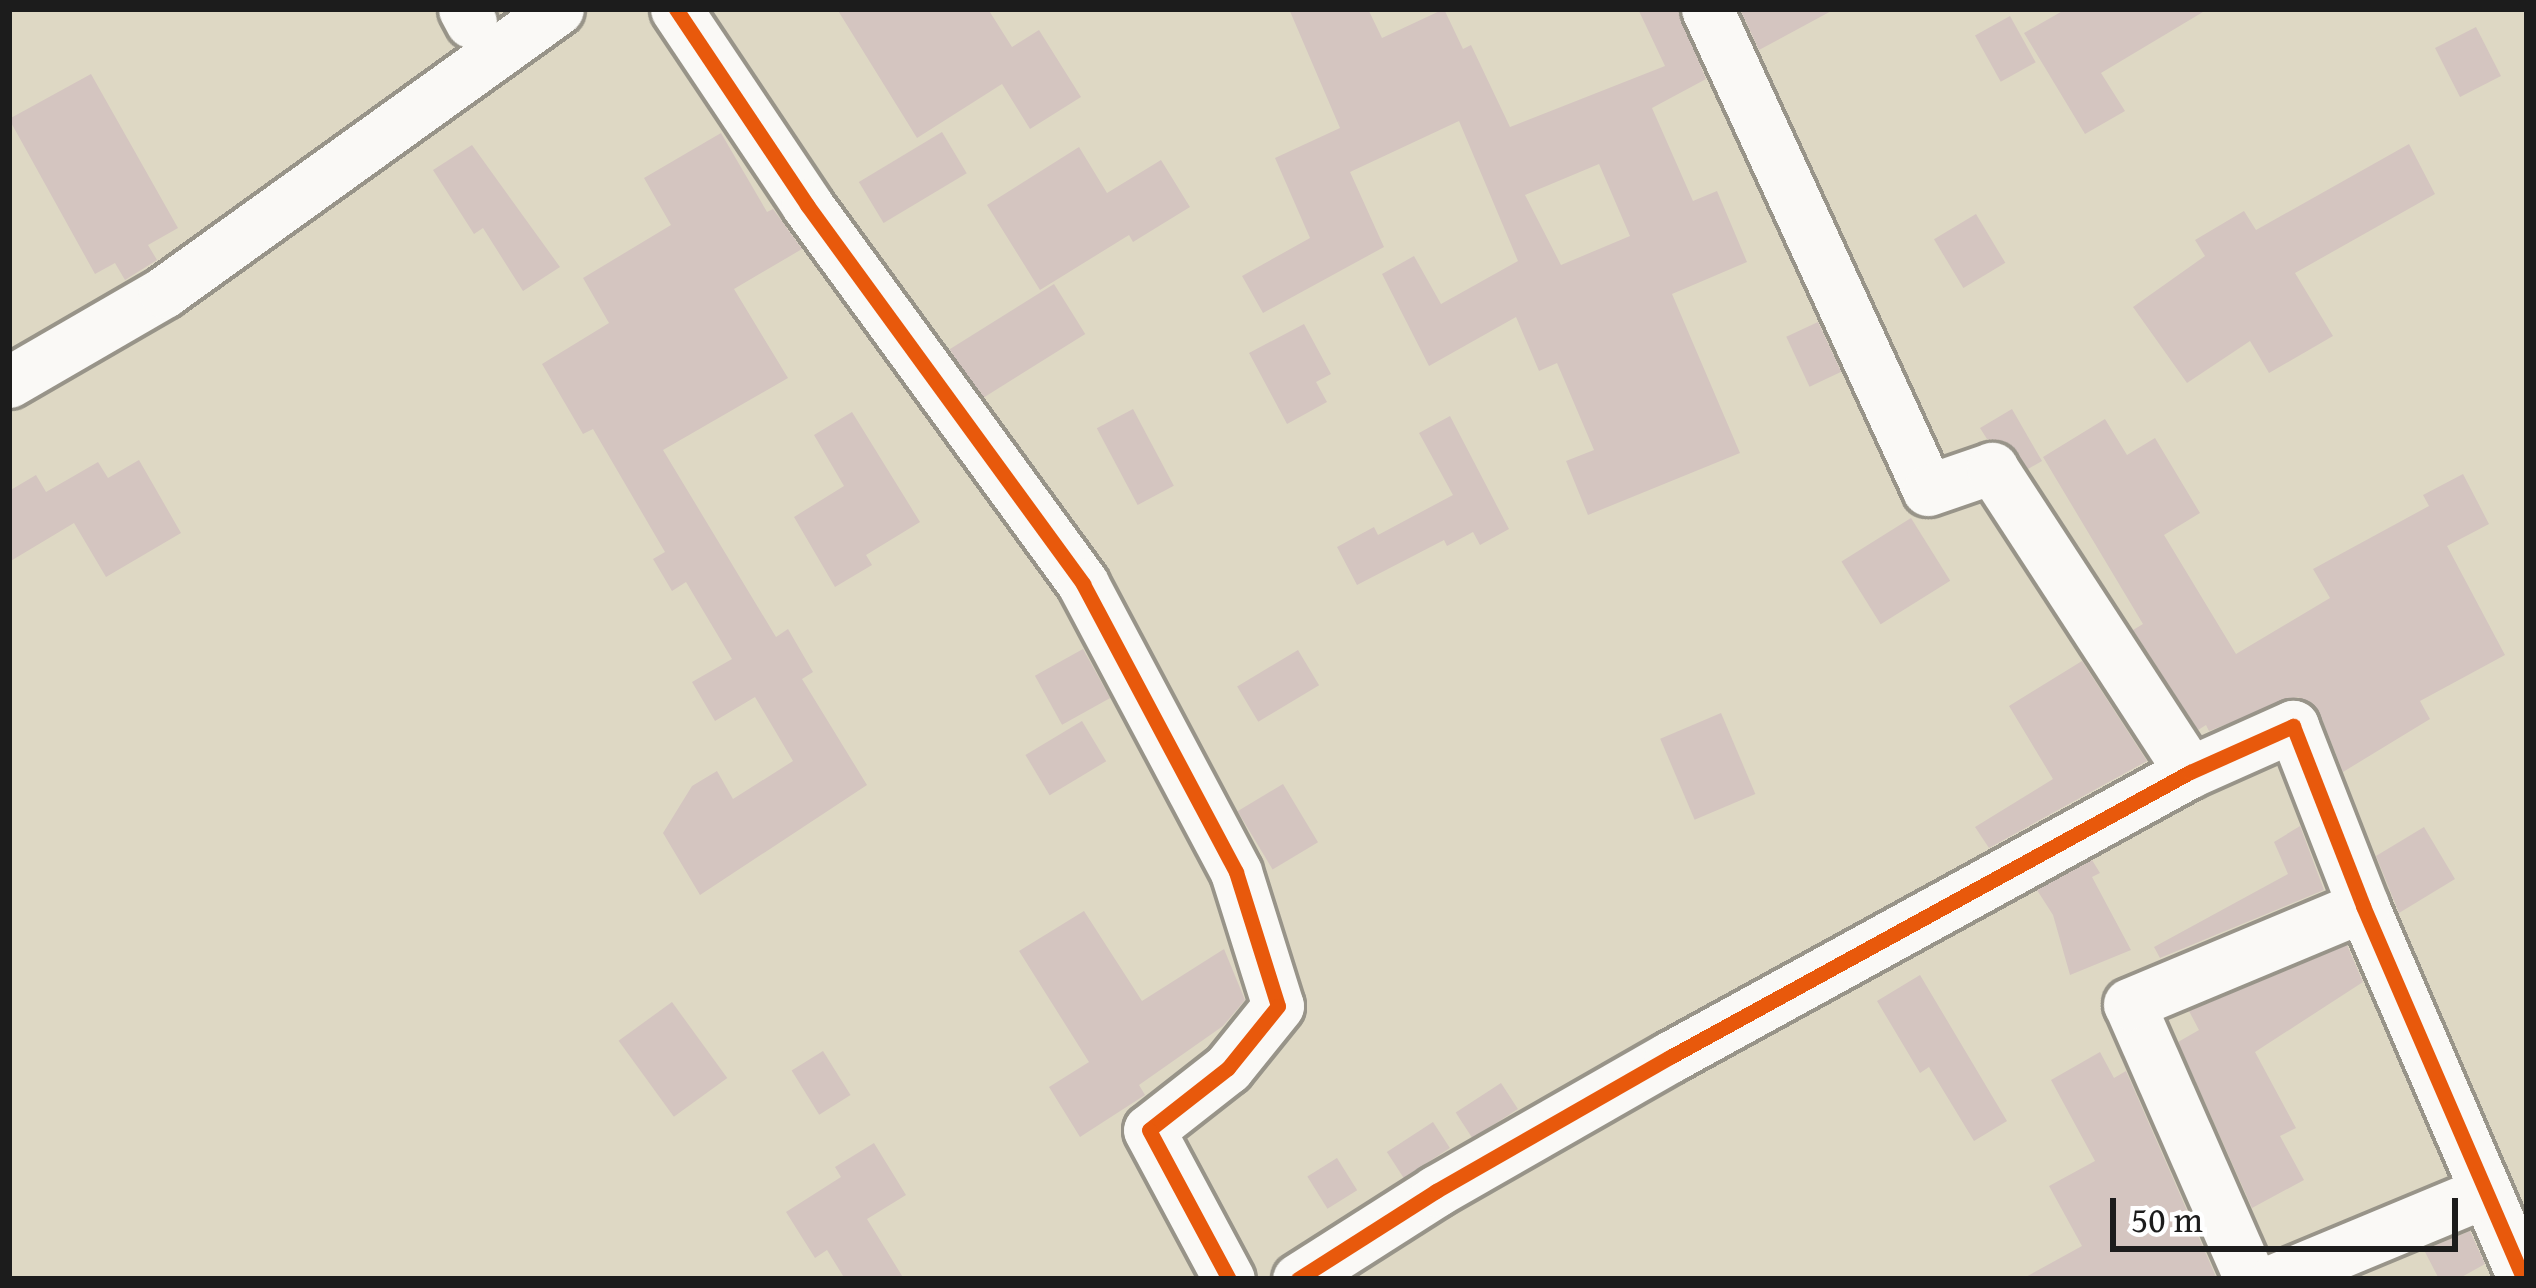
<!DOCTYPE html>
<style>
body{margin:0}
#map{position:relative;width:2536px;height:1288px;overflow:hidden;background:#ded8c4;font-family:"Gentium Book Plus",serif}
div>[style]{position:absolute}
.building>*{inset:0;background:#d4c5c0;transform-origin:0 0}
.roads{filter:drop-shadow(3px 0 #989489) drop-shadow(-3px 0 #989489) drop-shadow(0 3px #989489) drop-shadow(0 -3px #989489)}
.minor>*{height:51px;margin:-25.5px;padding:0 25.5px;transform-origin:25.5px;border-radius:25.5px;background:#faf9f6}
.cycleway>*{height:15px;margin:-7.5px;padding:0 7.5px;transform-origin:7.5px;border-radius:7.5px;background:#e8590c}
span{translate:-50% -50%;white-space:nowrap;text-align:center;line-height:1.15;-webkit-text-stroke:10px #fff;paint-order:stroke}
.frame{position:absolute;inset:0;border:12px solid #1c1c1c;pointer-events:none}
.scale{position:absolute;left:2110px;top:1198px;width:348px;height:54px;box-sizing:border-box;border:6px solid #1c1c1c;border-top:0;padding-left:15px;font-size:36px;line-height:42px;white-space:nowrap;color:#1c1c1c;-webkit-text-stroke:9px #fff;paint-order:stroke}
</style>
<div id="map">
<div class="building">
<i style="clip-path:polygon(837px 9px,988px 9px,1012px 47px,1039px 30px,1081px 97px,1030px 129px,1002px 84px,917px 138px)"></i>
<i style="clip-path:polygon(evenodd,1289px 9px,1368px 9px,1382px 38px,1444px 9px,1463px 49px,1471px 45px,1510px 127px,1665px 66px,1638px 9px,1677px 9px,1706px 79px,1652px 108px,1693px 201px,1717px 191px,1747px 262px,1672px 294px,1740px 453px,1588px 515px,1566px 461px,1594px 450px,1557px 363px,1539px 371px,1516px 317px,1429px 366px,1382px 274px,1414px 256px,1441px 304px,1518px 261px,1459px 121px,1350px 172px,1384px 247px,1263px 313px,1242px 276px,1310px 238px,1275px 158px,1340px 128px,1289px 9px,1599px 164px,1630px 236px,1561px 265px,1525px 195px,1599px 164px)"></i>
<i style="clip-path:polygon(1740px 9px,1835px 9px,1759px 50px)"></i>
<i style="clip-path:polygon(2066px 9px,2208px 9px,2101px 73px,2125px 111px,2085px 134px,2024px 33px)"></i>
<i style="left:2010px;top:16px;width:53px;height:40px;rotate:61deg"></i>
<i style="left:2476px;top:27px;width:55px;height:46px;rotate:63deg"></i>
<i style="clip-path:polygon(91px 74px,178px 228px,148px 245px,157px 260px,125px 280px,115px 263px,95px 274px,9px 119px)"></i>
<i style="left:942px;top:132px;width:48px;height:97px;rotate:59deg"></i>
<i style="clip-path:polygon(721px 133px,767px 212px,773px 209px,802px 249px,734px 289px,788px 378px,663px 450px,776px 637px,788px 629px,813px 672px,802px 679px,867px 785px,700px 895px,663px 833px,692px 786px,717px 771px,733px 799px,793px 761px,755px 697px,715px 721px,692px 682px,732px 659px,686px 582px,672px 591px,653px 559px,665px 552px,593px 429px,583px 434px,542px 364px,609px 323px,583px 278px,671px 225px,644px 178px)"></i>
<i style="clip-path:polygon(2409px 144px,2435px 194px,2295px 273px,2333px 336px,2269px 373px,2250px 341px,2187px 383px,2133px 307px,2205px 256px,2195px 240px,2244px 211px,2256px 230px)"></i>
<i style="clip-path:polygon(472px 145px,560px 267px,523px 291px,483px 228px,474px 234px,433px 170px)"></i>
<i style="clip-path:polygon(1079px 147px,1107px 193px,1161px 160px,1190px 207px,1133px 242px,1129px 235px,1040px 290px,987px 205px)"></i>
<i style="left:1976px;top:214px;width:57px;height:49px;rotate:59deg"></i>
<i style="left:1054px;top:284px;width:59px;height:123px;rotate:58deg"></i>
<i style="left:1818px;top:322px;width:55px;height:35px;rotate:65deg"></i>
<i style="clip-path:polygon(1304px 324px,1331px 374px,1316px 382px,1327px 402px,1287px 424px,1249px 353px)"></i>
<i style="left:1133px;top:409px;width:87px;height:41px;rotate:62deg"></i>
<i style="clip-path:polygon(2012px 409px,2042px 461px,2028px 469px,2008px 443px,1987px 439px,1980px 428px)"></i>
<i style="clip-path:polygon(852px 412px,920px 522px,866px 555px,872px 565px,835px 587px,794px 517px,844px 486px,814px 435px)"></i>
<i style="clip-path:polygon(1450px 416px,1509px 529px,1480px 545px,1473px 532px,1447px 546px,1444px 540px,1357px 585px,1337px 547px,1374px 527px,1378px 535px,1453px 495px,1419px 433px)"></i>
<i style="clip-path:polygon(2105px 419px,2127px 455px,2155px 438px,2200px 513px,2164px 535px,2236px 654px,2330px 598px,2313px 569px,2429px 506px,2423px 495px,2463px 474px,2489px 524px,2447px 546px,2505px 655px,2420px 701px,2430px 719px,2343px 772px,2320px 714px,2298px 697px,2209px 731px,2206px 725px,2198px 730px,2133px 630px,2143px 624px,2043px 457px)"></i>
<i style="clip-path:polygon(139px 460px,181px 533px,106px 577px,74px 523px,9px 562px,9px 491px,36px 475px,46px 492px,98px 462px,108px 478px)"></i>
<i style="left:1911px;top:518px;width:74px;height:82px;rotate:58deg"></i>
<i style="left:1083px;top:649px;width:56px;height:55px;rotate:61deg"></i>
<i style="left:1298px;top:650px;width:41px;height:71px;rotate:59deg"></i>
<i style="clip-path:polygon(2082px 661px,2147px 761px,1989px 848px,1975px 827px,2053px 779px,2009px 706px)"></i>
<i style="left:1721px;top:713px;width:88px;height:66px;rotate:67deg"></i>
<i style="left:1082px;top:721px;width:47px;height:66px;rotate:59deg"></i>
<i style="left:1283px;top:784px;width:68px;height:53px;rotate:59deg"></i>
<i style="clip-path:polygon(2300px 826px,2324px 890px,2160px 958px,2154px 947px,2288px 874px,2274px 842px)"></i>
<i style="clip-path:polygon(2424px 827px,2455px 879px,2399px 913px,2376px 856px)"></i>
<i style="clip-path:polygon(2092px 860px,2100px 873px,2092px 877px,2131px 950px,2070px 975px,2053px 915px,2037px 890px)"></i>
<i style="clip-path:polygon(1084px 911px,1142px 1001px,1224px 949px,1245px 1000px,1223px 1026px,1139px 1085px,1145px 1095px,1080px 1137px,1049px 1087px,1089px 1062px,1019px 951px)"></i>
<i style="clip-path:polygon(2347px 945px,2363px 982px,2255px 1052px,2296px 1128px,2280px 1136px,2304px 1180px,2252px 1208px,2178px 1042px,2199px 1030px,2189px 1011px)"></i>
<i style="clip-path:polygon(1920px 975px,2007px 1121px,1974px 1141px,1929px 1067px,1920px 1073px,1877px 1001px)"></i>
<i style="left:672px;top:1002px;width:94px;height:66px;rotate:54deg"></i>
<i style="left:823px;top:1051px;width:52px;height:37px;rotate:58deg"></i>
<i style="clip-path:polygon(2100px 1052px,2114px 1078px,2126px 1071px,2217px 1279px,2022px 1279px,2082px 1246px,2049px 1186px,2095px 1161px,2051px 1080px)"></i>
<i style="left:1501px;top:1083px;width:31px;height:54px;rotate:57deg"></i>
<i style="left:1433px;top:1122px;width:31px;height:55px;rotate:57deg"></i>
<i style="clip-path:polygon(874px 1143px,906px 1195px,867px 1219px,904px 1279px,845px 1279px,827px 1250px,815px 1258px,786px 1212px,841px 1177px,835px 1167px)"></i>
<i style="left:1337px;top:1158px;width:38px;height:35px;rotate:58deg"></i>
<i style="clip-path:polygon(2470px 1231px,2485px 1264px,2458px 1279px,2439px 1279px,2424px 1250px)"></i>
</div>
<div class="roads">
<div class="minor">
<i style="left:464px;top:9px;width:15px;rotate:62deg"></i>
<i style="left:676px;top:9px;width:236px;rotate:56.2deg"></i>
<i style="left:807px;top:205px;width:469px;rotate:53.9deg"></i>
<i style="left:1083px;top:584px;width:326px;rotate:62deg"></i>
<i style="left:1236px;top:872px;width:140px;rotate:72.6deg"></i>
<i style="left:1278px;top:1006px;width:80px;rotate:128.9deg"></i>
<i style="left:1228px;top:1068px;width:100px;rotate:141.9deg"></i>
<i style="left:1149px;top:1130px;width:169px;rotate:61.8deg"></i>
<i style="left:1707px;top:9px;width:529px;rotate:65.32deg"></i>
<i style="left:1928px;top:490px;width:68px;rotate:-19deg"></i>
<i style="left:1992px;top:468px;width:363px;rotate:56.9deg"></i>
<i style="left:9px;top:382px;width:179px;rotate:-30.1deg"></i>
<i style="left:164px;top:292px;width:485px;rotate:-35.7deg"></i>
<i style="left:1298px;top:1279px;width:164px;rotate:-32.5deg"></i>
<i style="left:1436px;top:1191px;width:270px;rotate:-29.8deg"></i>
<i style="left:1670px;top:1057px;width:593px;rotate:-28.73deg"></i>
<i style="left:2190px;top:772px;width:113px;rotate:-24.1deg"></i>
<i style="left:2293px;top:726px;width:193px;rotate:68.7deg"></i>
<i style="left:2363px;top:906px;width:406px;rotate:66.7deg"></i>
<i style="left:2250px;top:1279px;width:300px;rotate:-113.7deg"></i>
<i style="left:2129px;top:1004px;width:254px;rotate:-22.7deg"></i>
<i style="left:2276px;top:1279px;width:226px;rotate:-22.6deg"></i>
</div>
</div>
<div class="cycleway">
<i style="left:676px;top:9px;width:236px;rotate:56.2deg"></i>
<i style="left:807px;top:205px;width:469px;rotate:53.9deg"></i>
<i style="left:1083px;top:584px;width:326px;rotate:62deg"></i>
<i style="left:1236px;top:872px;width:140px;rotate:72.6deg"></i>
<i style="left:1278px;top:1006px;width:80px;rotate:128.9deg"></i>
<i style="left:1228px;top:1068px;width:100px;rotate:141.9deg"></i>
<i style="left:1149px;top:1130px;width:169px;rotate:61.8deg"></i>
<i style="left:1298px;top:1279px;width:164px;rotate:-32.5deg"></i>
<i style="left:1436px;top:1191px;width:270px;rotate:-29.8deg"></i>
<i style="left:1670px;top:1057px;width:593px;rotate:-28.73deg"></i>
<i style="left:2190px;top:772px;width:113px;rotate:-24.1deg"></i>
<i style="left:2293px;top:726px;width:193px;rotate:68.7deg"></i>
<i style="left:2363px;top:906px;width:406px;rotate:66.7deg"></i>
</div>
<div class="frame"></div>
<div class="scale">50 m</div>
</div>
